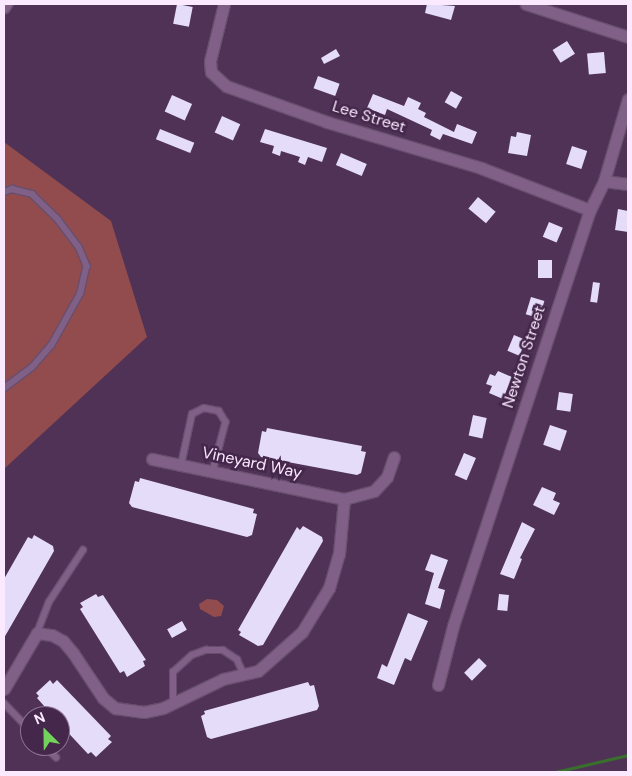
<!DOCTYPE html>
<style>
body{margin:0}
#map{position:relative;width:632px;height:776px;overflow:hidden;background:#4f3256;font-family:"DM Sans",sans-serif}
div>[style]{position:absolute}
.green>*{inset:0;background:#934c4d}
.stream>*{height:3px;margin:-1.5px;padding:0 1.5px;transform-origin:1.5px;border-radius:1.5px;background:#39702b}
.building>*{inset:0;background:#e5dcfa;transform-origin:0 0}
.roads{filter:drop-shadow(1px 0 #684e6d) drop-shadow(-1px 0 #684e6d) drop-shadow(0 1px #684e6d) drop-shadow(0 -1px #684e6d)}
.lane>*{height:5.5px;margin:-2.75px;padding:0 2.75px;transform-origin:2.75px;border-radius:2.75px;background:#806087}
.street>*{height:11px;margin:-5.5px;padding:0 5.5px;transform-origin:5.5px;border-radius:5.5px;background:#806087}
span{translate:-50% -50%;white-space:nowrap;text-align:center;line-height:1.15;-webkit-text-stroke:5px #44274b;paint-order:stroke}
.street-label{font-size:16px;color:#fbe9ff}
.frame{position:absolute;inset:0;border:5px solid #fbe9ff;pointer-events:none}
.north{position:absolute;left:20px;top:706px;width:50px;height:50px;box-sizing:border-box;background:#44274b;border:1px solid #8d7593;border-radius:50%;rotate:337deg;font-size:14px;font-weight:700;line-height:20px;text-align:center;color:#fbe9ff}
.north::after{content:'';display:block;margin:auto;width:18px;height:22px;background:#73d25c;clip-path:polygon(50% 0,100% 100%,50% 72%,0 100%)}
</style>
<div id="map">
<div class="green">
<i style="clip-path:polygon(4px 142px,111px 221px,147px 337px,4px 469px)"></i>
<i style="clip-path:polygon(207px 599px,217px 600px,224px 606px,221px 616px,214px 617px,200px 609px,199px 604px)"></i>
</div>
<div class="stream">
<i style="left:555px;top:772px;width:75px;rotate:-13.1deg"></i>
</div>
<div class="building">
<i style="left:177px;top:4px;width:16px;height:20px;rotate:11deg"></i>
<i style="clip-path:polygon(427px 4px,455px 6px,451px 20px,425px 13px)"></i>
<i style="left:567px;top:41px;width:15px;height:17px;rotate:58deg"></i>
<i style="clip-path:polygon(336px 49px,340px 56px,324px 64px,321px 58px)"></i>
<i style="left:604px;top:52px;width:21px;height:17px;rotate:85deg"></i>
<i style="left:318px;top:76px;width:23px;height:13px;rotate:20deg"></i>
<i style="left:451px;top:91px;width:13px;height:13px;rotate:29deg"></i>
<i style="clip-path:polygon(373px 94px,404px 106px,408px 97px,421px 103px,418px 109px,426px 113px,424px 117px,454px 132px,457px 124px,477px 132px,472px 144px,443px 134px,440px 140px,430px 135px,432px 130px,387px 109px,385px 115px,367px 108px)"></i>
<i style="left:172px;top:95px;width:22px;height:18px;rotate:24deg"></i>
<i style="left:222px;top:116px;width:20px;height:18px;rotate:24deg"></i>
<i style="left:160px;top:129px;width:37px;height:11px;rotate:22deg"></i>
<i style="clip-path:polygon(265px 129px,327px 148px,322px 162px,308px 157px,305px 165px,298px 162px,300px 157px,281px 151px,280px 156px,272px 153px,274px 146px,260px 142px)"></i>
<i style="clip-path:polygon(517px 132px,531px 135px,527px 156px,508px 153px,511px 136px,516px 137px)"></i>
<i style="left:572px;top:146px;width:16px;height:19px;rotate:18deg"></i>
<i style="left:341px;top:153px;width:28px;height:13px;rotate:23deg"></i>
<i style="left:478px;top:197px;width:23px;height:15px;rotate:40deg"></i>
<i style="clip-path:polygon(618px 209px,628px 211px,628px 232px,615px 230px)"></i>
<i style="left:549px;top:222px;width:15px;height:16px;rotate:23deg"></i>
<i style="left:538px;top:260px;width:14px;height:18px"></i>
<i style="left:593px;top:282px;width:7px;height:20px;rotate:8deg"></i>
<i style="left:531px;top:297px;width:14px;height:18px;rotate:17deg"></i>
<i style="left:514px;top:335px;width:13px;height:17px;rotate:23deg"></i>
<i style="clip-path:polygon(498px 371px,512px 377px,503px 399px,489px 393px,492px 386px,486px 384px,490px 374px,495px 376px)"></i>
<i style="left:559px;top:392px;width:14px;height:18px;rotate:8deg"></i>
<i style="left:473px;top:415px;width:14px;height:21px;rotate:12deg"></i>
<i style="left:550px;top:425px;width:18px;height:21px;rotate:19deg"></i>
<i style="clip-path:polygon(267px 428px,362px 446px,361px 451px,366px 452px,361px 473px,357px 475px,261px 457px,258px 453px,262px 431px,266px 432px)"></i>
<i style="left:464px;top:453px;width:13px;height:24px;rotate:23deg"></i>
<i style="clip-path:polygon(140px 478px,254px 509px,253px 513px,257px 514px,252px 535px,247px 537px,132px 507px,129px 503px,135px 481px,139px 482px)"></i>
<i style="clip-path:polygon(542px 487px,556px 493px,553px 500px,560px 503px,554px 515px,533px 505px)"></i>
<i style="clip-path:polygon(522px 522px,535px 529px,520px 558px,522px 559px,514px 579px,500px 574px)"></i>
<i style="clip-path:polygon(303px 526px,322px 537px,323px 541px,263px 645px,258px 646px,239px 635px,241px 632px,238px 630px,297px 527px,300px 530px)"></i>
<i style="clip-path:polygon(34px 535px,53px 546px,54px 551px,4px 638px,4px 579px,28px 537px,32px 539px)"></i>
<i style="clip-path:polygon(431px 554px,448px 560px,438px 588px,445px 590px,440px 609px,425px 604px,434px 573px,425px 570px)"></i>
<i style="clip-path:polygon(96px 594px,98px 597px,103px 595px,146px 660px,143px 661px,145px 666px,127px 677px,124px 671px,120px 673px,80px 609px,83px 607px,80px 603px)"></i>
<i style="left:499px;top:594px;width:10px;height:16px;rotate:6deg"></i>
<i style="clip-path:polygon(408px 613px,428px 621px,411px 661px,405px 658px,394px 685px,377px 678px,382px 664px,387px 667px)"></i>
<i style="left:182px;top:621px;width:10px;height:17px;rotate:61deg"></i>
<i style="left:479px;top:658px;width:11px;height:21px;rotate:45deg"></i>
<i style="clip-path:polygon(50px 680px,53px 684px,57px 680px,111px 736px,108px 739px,112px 742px,96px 757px,91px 752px,88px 754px,60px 724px,60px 716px,53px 716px,37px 698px,39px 696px,36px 693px)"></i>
<i style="clip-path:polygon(308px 682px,310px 686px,314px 685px,319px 706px,317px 710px,211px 739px,207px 737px,201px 716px,205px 714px,204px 711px)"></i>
</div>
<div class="roads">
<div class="lane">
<i style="left:4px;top:192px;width:9px;rotate:-21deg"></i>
<i style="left:12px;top:189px;width:21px;rotate:14deg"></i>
<i style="left:32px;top:194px;width:35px;rotate:44deg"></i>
<i style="left:57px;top:218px;width:36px;rotate:53deg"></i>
<i style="left:79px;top:247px;width:21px;rotate:67deg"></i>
<i style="left:87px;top:266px;width:28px;rotate:103deg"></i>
<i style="left:81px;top:293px;width:60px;rotate:119.1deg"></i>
<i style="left:52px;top:345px;width:29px;rotate:131deg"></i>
<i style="left:33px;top:367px;width:36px;rotate:143deg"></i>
<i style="left:181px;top:465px;width:52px;rotate:-77.8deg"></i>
<i style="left:192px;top:414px;width:13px;rotate:-27deg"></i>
<i style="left:204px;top:408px;width:15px;rotate:11deg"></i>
<i style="left:219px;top:411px;width:13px;rotate:58deg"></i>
<i style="left:226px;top:422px;width:52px;rotate:104.6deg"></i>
<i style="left:37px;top:633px;width:33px;rotate:-69deg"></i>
<i style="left:49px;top:602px;width:62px;rotate:-56.8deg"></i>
<i style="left:4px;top:703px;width:37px;rotate:46deg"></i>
<i style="left:173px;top:703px;width:31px;rotate:-90deg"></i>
<i style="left:173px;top:672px;width:25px;rotate:-42deg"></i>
<i style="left:192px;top:655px;width:15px;rotate:-20deg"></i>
<i style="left:206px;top:650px;width:17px"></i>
<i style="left:223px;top:650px;width:17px;rotate:33deg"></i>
<i style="left:237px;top:659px;width:17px;rotate:65deg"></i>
<i style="left:45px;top:746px;width:16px;rotate:45deg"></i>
</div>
<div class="street">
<i style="left:224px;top:4px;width:59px;rotate:103.8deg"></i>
<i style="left:210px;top:61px;width:11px;rotate:85deg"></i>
<i style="left:211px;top:72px;width:21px;rotate:43deg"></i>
<i style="left:226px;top:86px;width:107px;rotate:19.6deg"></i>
<i style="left:327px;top:122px;width:161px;rotate:16.6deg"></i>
<i style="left:481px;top:168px;width:117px;rotate:21.1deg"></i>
<i style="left:526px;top:4px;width:107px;rotate:17.9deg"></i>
<i style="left:4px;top:7px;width:4px;rotate:-56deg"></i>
<i style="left:604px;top:181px;width:24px;rotate:7deg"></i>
<i style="left:344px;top:499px;width:31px;rotate:-15deg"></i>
<i style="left:374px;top:491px;width:19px;rotate:-47deg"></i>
<i style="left:387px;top:477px;width:21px;rotate:-71deg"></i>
<i style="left:438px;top:685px;width:61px;rotate:-75.7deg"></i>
<i style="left:453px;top:626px;width:438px;rotate:-71.8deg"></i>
<i style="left:590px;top:210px;width:32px;rotate:-64deg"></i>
<i style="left:604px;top:181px;width:85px;rotate:-73.7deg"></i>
<i style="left:4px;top:689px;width:65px;rotate:-59.5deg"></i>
<i style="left:37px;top:633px;width:15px;rotate:8deg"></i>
<i style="left:52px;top:635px;width:13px;rotate:29deg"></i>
<i style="left:63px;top:641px;width:16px;rotate:50deg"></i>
<i style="left:73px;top:653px;width:54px;rotate:56.3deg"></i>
<i style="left:103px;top:698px;width:16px;rotate:40deg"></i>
<i style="left:115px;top:708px;width:29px;rotate:8deg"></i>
<i style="left:144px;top:712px;width:19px;rotate:-12deg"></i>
<i style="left:163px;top:708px;width:67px;rotate:-25.8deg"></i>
<i style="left:223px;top:679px;width:36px;rotate:-13deg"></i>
<i style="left:258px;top:671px;width:59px;rotate:-41.6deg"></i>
<i style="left:302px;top:632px;width:52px;rotate:-58.5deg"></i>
<i style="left:329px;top:588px;width:35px;rotate:-74deg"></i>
<i style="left:339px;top:554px;width:55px;rotate:-84.8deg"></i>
<i style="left:344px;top:499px;width:196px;rotate:-168.2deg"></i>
</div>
</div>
<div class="street-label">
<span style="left:369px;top:117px;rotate:17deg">Lee Street</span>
<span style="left:524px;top:357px;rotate:-72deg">Newton Street</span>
<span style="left:252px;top:463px;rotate:12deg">Vineyard Way</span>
</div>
<div class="frame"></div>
<div class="north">N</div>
</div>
